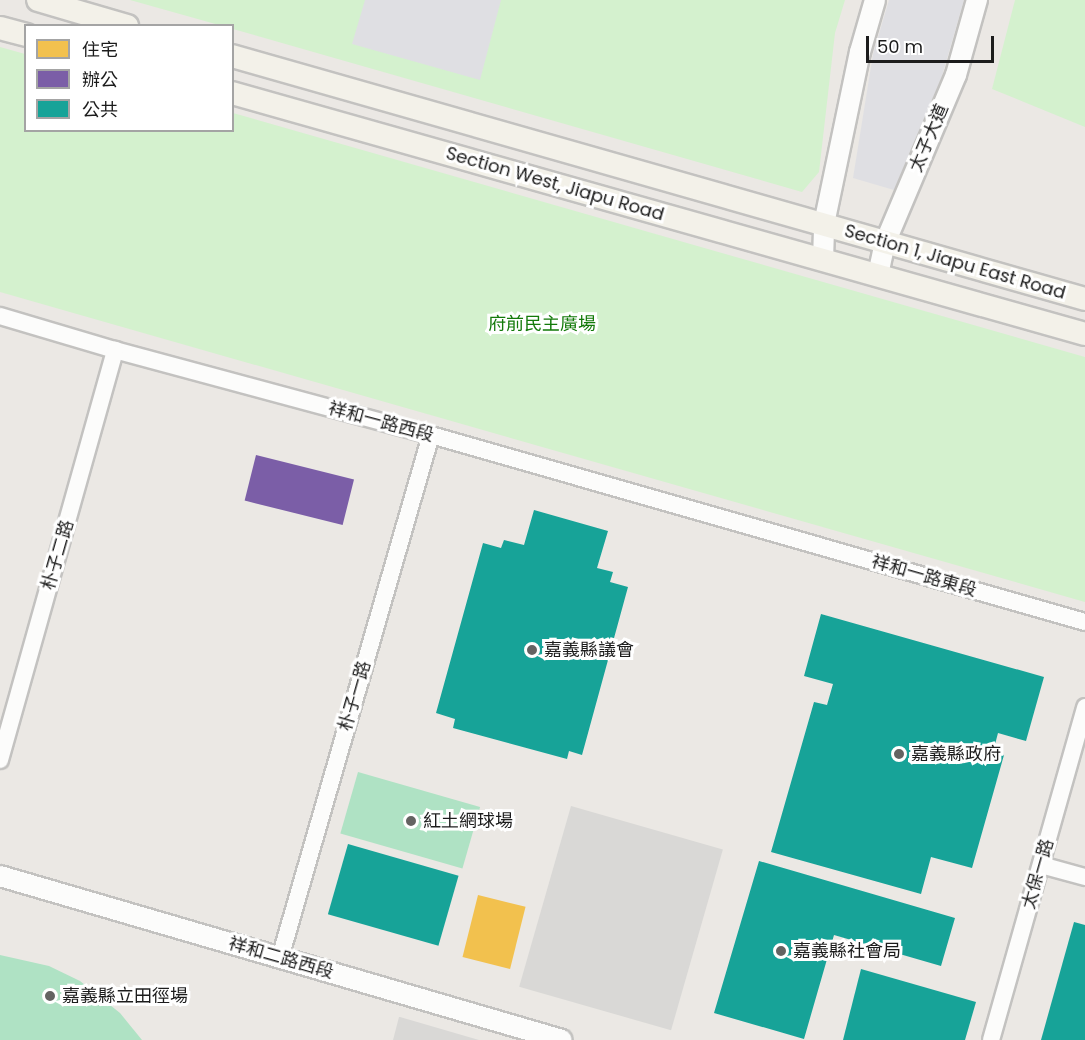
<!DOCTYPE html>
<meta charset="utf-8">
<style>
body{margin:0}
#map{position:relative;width:1085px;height:1040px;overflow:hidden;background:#ebe8e4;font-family:Poppins,"Noto Sans TC",sans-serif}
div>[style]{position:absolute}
.religious>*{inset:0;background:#d9d8d6;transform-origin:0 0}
.park>*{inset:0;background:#d4f1ce}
.pitch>*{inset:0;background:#afe2c4;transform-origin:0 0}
.plaza>*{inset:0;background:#dfdfe3}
.homes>*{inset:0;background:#f2c14e;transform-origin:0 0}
.offices>*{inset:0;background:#7b5ea7;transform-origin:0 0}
.public>*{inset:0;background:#17a398;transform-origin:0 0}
.roads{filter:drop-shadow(2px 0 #c3c2c0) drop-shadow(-2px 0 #c3c2c0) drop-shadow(0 2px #c3c2c0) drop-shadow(0 -2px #c3c2c0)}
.minor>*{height:16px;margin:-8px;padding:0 8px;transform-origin:8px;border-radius:8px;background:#fcfcfb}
.tertiary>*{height:20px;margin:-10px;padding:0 10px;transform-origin:10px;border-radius:10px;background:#fcfcfb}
.secondary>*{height:22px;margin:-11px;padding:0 11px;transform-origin:11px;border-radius:11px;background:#f3f1e9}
.dots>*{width:16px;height:16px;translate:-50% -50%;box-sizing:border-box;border:3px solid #fff;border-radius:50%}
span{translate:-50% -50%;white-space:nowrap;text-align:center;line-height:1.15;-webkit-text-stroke:6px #fff;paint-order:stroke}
.street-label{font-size:18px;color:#1c1c1c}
.park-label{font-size:18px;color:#137a0a}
.poi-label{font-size:18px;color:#1c1c1c}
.left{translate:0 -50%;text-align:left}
.legend{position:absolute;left:24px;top:24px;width:210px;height:108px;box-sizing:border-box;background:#fff;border:2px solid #a4a4a4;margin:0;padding:8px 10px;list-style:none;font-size:18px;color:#1c1c1c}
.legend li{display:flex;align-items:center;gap:12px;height:30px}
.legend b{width:30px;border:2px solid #a4a4a4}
.scale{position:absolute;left:866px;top:36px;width:128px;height:27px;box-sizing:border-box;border:3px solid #1c1c1c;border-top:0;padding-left:8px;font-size:18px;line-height:21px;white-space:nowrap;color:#1c1c1c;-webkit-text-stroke:4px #fff;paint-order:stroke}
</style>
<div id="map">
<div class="religious">
<i style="left:571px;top:806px;width:158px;height:188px;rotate:16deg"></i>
<i style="clip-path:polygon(399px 1017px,400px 1017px,479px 1040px,393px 1040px)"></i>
</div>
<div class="park">
<i style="clip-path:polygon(130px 0,845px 0,835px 33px,819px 172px,802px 192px,233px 29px,232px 26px,219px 25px)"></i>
<i style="clip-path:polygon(1015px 0,1085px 0,1085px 127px,992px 89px)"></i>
<i style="clip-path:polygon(0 47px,25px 54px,26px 130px,232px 130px,233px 113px,1085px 357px,1085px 602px,0 292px)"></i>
</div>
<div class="pitch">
<i style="left:358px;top:772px;width:127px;height:64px;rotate:16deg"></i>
<i style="clip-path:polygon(0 955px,49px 966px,80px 981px,120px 1013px,142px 1040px,0 1040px)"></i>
</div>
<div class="plaza">
<i style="clip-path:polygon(365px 0,501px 0,480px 80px,352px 44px)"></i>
<i style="clip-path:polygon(889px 0,964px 0,942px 76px,894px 190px,853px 178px,873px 54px)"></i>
</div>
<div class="homes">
<i style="left:478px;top:895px;width:49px;height:64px;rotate:14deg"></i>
</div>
<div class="offices">
<i style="left:256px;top:455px;width:101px;height:47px;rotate:14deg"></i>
</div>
<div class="public">
<i style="clip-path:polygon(534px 510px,608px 531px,597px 568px,613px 572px,610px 582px,628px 587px,582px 755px,569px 751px,567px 759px,453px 728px,455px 719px,436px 713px,483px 543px,501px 548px,504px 540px,524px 545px)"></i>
<i style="clip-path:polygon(821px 614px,1044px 677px,1026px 741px,998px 733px,993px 752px,1004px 755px,972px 868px,931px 857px,921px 894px,771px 852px,814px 702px,827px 705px,833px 684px,804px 676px)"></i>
<i style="left:348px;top:844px;width:115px;height:73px;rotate:16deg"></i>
<i style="clip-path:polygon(759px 861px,955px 918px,941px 966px,834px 935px,804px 1039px,714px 1013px)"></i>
<i style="clip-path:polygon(1074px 922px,1085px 925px,1085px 1040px,1041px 1040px)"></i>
<i style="clip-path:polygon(861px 969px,976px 1002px,965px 1040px,843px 1040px)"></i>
</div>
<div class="roads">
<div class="minor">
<i style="left:0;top:316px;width:120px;rotate:16.5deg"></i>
<i style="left:115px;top:350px;width:327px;rotate:15.1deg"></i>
<i style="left:431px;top:435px;width:680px;rotate:15.96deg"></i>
<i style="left:0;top:760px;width:426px;rotate:-74.3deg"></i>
<i style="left:1041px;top:865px;width:46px;rotate:15.3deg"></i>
<i style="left:280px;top:958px;width:544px;rotate:-73.9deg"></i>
<i style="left:991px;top:1040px;width:346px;rotate:-74.2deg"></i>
</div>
<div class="tertiary">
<i style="left:823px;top:259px;width:35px;rotate:-88deg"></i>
<i style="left:824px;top:224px;width:176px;rotate:-78.2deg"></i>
<i style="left:860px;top:52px;width:54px;rotate:-73.9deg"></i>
<i style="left:878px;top:275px;width:33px;rotate:-78deg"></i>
<i style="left:885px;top:243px;width:182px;rotate:-67.1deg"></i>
<i style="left:956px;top:75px;width:78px;rotate:-74.4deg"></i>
<i style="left:0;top:876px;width:585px;rotate:16.27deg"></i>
</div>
<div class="secondary">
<i style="left:38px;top:0;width:93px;rotate:16.3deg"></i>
<i style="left:0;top:28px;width:27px;rotate:15deg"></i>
<i style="left:232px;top:56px;width:887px;rotate:15.9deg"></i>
<i style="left:232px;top:93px;width:886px;rotate:15.78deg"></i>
</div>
</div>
<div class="dots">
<i style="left:532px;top:650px;background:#646362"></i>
<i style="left:899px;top:754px;background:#646362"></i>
<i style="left:411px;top:821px;background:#646362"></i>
<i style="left:781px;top:951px;background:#646362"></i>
<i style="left:50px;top:996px;background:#646362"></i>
</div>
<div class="street-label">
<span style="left:929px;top:138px;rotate:-67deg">太子大道</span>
<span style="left:555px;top:184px;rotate:16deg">Section West, Jiapu Road</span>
<span style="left:955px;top:262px;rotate:16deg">Section 1, Jiapu East Road</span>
<span style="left:381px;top:422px;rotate:15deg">祥和一路西段</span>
<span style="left:58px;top:555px;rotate:-74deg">朴子二路</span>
<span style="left:924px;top:576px;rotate:16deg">祥和一路東段</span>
<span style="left:355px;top:696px;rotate:-74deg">朴子一路</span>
<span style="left:1038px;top:874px;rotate:-74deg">太保一路</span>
<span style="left:281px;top:958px;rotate:16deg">祥和二路西段</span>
</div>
<div class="park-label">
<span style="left:542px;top:324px">府前民主廣場</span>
</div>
<div class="poi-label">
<span class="left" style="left:544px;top:650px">嘉義縣議會</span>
<span class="left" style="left:911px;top:754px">嘉義縣政府</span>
<span class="left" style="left:423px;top:821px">紅土網球場</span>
<span class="left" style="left:793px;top:951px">嘉義縣社會局</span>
<span class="left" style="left:62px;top:996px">嘉義縣立田徑場</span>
</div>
<ul class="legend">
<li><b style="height:16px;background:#f2c14e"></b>住宅</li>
<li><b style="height:16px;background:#7b5ea7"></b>辦公</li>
<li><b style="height:16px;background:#17a398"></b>公共</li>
</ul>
<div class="scale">50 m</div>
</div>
